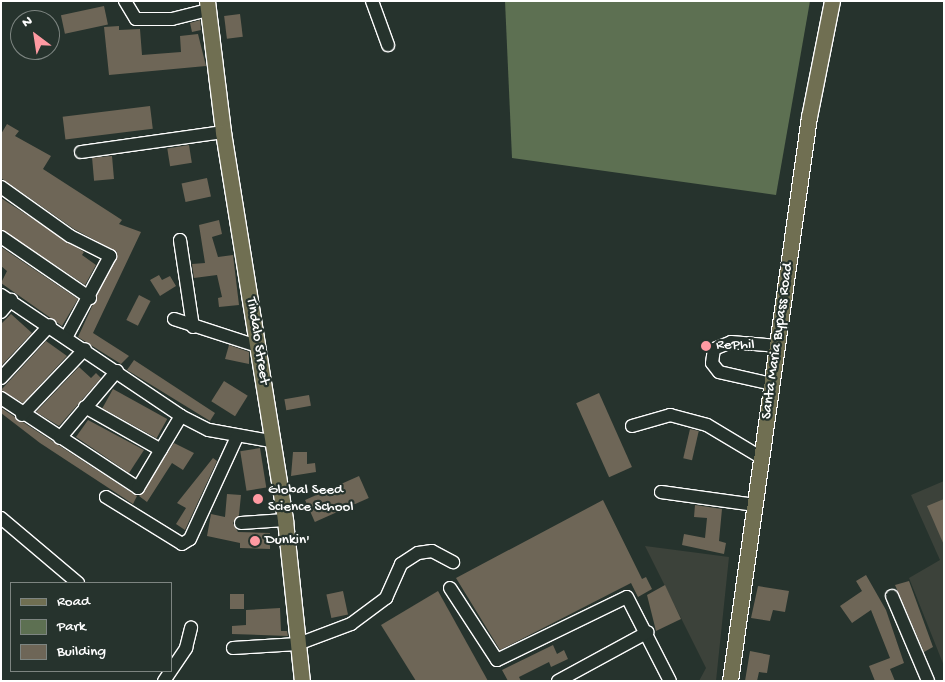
<!DOCTYPE html>
<style>
body{margin:0}
#map{position:relative;width:945px;height:682px;overflow:hidden;background:#26332d;font-family:"Gochi Hand",sans-serif}
div>[style]{position:absolute}
.built>*{inset:0;background:#3c423a}
.green>*{inset:0;background:#5d7052}
.building>*{inset:0;background:#6e6657;transform-origin:0 0}
.roads{filter:drop-shadow(1px 0 #fff) drop-shadow(-1px 0 #fff) drop-shadow(0 1px #fff) drop-shadow(0 -1px #fff)}
.minor>*{height:12px;margin:-6px;padding:0 6px;transform-origin:6px;border-radius:6px;background:#26332d}
.major>*{height:15px;margin:-7.5px;padding:0 7.5px;transform-origin:7.5px;border-radius:7.5px;background:#706f52}
.dots>*{width:14px;height:14px;translate:-50% -50%;box-sizing:border-box;border:2px solid #26332d;border-radius:50%}
span{translate:-50% -50%;white-space:nowrap;text-align:center;line-height:1.15;-webkit-text-stroke:4.5px #26332d;paint-order:stroke}
.street-label{font-size:15px;color:#fff}
.poi-label{font-size:15px;color:#fff}
.left{translate:0 -50%;text-align:left}
.frame{position:absolute;inset:0;border:2px solid #fff;pointer-events:none}
.legend{position:absolute;left:10px;top:582px;width:162px;height:90px;box-sizing:border-box;background:#26332d;border:1px solid #7d8581;margin:0;padding:6px 9px;list-style:none;font-size:15px;color:#fff}
.legend li{display:flex;align-items:center;gap:10px;height:25px}
.legend b{width:25px;border:1px solid #7d8581}
.north{position:absolute;left:10px;top:10px;width:50px;height:50px;box-sizing:border-box;background:#26332d;border:1px solid #7d8581;border-radius:50%;rotate:329deg;font-size:14px;font-weight:700;line-height:20px;text-align:center;color:#fff}
.north::after{content:'';display:block;margin:auto;width:18px;height:22px;background:#ff9aa2;clip-path:polygon(50% 0,100% 100%,50% 72%,0 100%)}
</style>
<div id="map">
<div class="built">
<i style="clip-path:polygon(944px 481px,944px 666px,909px 578px,940px 560px,911px 495px)"></i>
<i style="clip-path:polygon(645px 546px,729px 557px,716px 681px,699px 681px,706px 668px)"></i>
</div>
<div class="green">
<i style="clip-path:polygon(505px 1px,810px 1px,776px 195px,512px 158px)"></i>
</div>
<div class="building">
<i style="left:104px;top:6px;width:19px;height:44px;rotate:78deg"></i>
<i style="left:240px;top:14px;width:23px;height:16px;rotate:83deg"></i>
<i style="clip-path:polygon(200px 20px,201px 30px,192px 32px,190px 23px)"></i>
<i style="clip-path:polygon(119px 26px,119px 30px,140px 29px,142px 55px,181px 52px,180px 36px,198px 34px,206px 66px,109px 75px,104px 27px)"></i>
<i style="left:150px;top:106px;width:23px;height:88px;rotate:83deg"></i>
<i style="clip-path:polygon(7px 124px,19px 131px,15px 136px,51px 156px,43px 169px,122px 220px,119px 224px,141px 232px,93px 333px,129px 356px,121px 364px,78px 337px,117px 252px,74px 229px,1px 178px,1px 134px)"></i>
<i style="left:189px;top:145px;width:18px;height:22px;rotate:81deg"></i>
<i style="left:112px;top:156px;width:23px;height:20px;rotate:85deg"></i>
<i style="left:207px;top:178px;width:19px;height:26px;rotate:78deg"></i>
<i style="clip-path:polygon(1px 198px,84px 252px,82px 255px,96px 265px,85px 285px,1px 229px)"></i>
<i style="clip-path:polygon(219px 220px,222px 234px,212px 237px,218px 257px,233px 255px,239px 305px,219px 307px,218px 298px,222px 297px,217px 275px,194px 278px,192px 264px,205px 263px,199px 225px)"></i>
<i style="clip-path:polygon(1px 247px,78px 299px,62px 326px,1px 283px,7px 271px,1px 266px)"></i>
<i style="clip-path:polygon(159px 275px,162px 280px,170px 276px,176px 286px,160px 296px,150px 280px)"></i>
<i style="left:139px;top:295px;width:13px;height:28px;rotate:27deg"></i>
<i style="clip-path:polygon(11px 314px,32px 333px,1px 366px,1px 324px)"></i>
<i style="clip-path:polygon(46px 341px,67px 356px,23px 403px,1px 390px)"></i>
<i style="clip-path:polygon(229px 345px,249px 352px,249px 364px,225px 359px)"></i>
<i style="clip-path:polygon(134px 360px,215px 413px,210px 421px,127px 370px)"></i>
<i style="clip-path:polygon(79px 367px,91px 378px,96px 373px,101px 378px,59px 426px,36px 412px)"></i>
<i style="left:224px;top:381px;width:28px;height:24px;rotate:32deg"></i>
<i style="left:113px;top:389px;width:62px;height:22px;rotate:29deg"></i>
<i style="left:599px;top:393px;width:81px;height:25px;rotate:66deg"></i>
<i style="left:309px;top:395px;width:11px;height:25px;rotate:80deg"></i>
<i style="clip-path:polygon(1px 408px,137px 496px,133px 504px,40px 443px,1px 413px)"></i>
<i style="clip-path:polygon(88px 420px,144px 450px,129px 473px,76px 437px)"></i>
<i style="left:690px;top:429px;width:9px;height:30px;rotate:13deg"></i>
<i style="clip-path:polygon(174px 443px,194px 453px,183px 470px,172px 463px,147px 502px,139px 496px)"></i>
<i style="left:260px;top:448px;width:40px;height:20px;rotate:81deg"></i>
<i style="clip-path:polygon(293px 452px,307px 452px,307px 464px,315px 463px,316px 472px,291px 476px)"></i>
<i style="clip-path:polygon(213px 458px,217px 461px,185px 530px,176px 524px,186px 508px,177px 503px)"></i>
<i style="left:359px;top:476px;width:24px;height:59px;rotate:66deg"></i>
<i style="clip-path:polygon(227px 494px,241px 495px,239px 515px,233px 523px,238px 532px,270px 533px,270px 549px,240px 548px,240px 543px,207px 536px,211px 514px,225px 517px)"></i>
<i style="clip-path:polygon(944px 499px,944px 545px,927px 506px)"></i>
<i style="clip-path:polygon(603px 500px,642px 579px,646px 577px,652px 589px,638px 597px,631px 583px,500px 650px,456px 578px)"></i>
<i style="clip-path:polygon(695px 505px,722px 509px,719px 541px,726px 543px,724px 554px,682px 545px,684px 534px,705px 538px,707px 518px,694px 517px)"></i>
<i style="clip-path:polygon(866px 575px,886px 610px,904px 663px,890px 669px,895px 681px,875px 681px,869px 666px,890px 658px,871px 610px,852px 623px,840px 606px,862px 591px,856px 581px)"></i>
<i style="clip-path:polygon(909px 581px,933px 647px,924px 652px,895px 585px)"></i>
<i style="clip-path:polygon(665px 585px,681px 619px,656px 631px,647px 595px)"></i>
<i style="clip-path:polygon(758px 586px,789px 591px,785px 612px,773px 610px,770px 621px,751px 618px)"></i>
<i style="left:343px;top:591px;width:24px;height:17px;rotate:78deg"></i>
<i style="clip-path:polygon(438px 591px,488px 681px,416px 681px,381px 625px)"></i>
<i style="left:230px;top:594px;width:14px;height:15px"></i>
<i style="clip-path:polygon(280px 608px,281px 631px,287px 631px,288px 636px,232px 634px,232px 626px,246px 625px,246px 610px)"></i>
<i style="clip-path:polygon(553px 645px,557px 654px,564px 650px,568px 659px,551px 667px,549px 662px,519px 677px,521px 681px,508px 681px,502px 670px)"></i>
<i style="clip-path:polygon(750px 651px,770px 655px,767px 673px,759px 672px,757px 681px,745px 681px)"></i>
</div>
<div class="roads">
<div class="minor">
<i style="left:125px;top:1px;width:21px;rotate:59deg"></i>
<i style="left:136px;top:19px;width:36px"></i>
<i style="left:172px;top:19px;width:37px;rotate:-14deg"></i>
<i style="left:372px;top:1px;width:47px;rotate:70deg"></i>
<i style="left:81px;top:152px;width:143px;rotate:-8deg"></i>
<i style="left:1px;top:187px;width:85px;rotate:35.4deg"></i>
<i style="left:70px;top:236px;width:45px;rotate:26.6deg"></i>
<i style="left:110px;top:256px;width:91px;rotate:118.3deg"></i>
<i style="left:1px;top:237px;width:108px;rotate:34.4deg"></i>
<i style="left:180px;top:240px;width:88px;rotate:81.5deg"></i>
<i style="left:1px;top:295px;width:217px;rotate:33.9deg"></i>
<i style="left:181px;top:416px;width:31px;rotate:27deg"></i>
<i style="left:209px;top:430px;width:63px;rotate:10.1deg"></i>
<i style="left:1px;top:312px;width:16px;rotate:-50deg"></i>
<i style="left:174px;top:319px;width:87px;rotate:18deg"></i>
<i style="left:1px;top:378px;width:72px;rotate:-47.2deg"></i>
<i style="left:772px;top:384px;width:54px;rotate:-167.2deg"></i>
<i style="left:719px;top:372px;width:11px;rotate:-128deg"></i>
<i style="left:712px;top:363px;width:14px;rotate:-82deg"></i>
<i style="left:714px;top:349px;width:18px;rotate:-22deg"></i>
<i style="left:731px;top:342px;width:47px;rotate:4.9deg"></i>
<i style="left:1px;top:398px;width:164px;rotate:33.3deg"></i>
<i style="left:138px;top:488px;width:84px;rotate:-59.2deg"></i>
<i style="left:85px;top:407px;width:87px;rotate:29.5deg"></i>
<i style="left:22px;top:415px;width:91px;rotate:-46.3deg"></i>
<i style="left:632px;top:426px;width:40px;rotate:-16deg"></i>
<i style="left:670px;top:415px;width:38px;rotate:15deg"></i>
<i style="left:707px;top:425px;width:64px;rotate:31deg"></i>
<i style="left:60px;top:438px;width:88px;rotate:-49.6deg"></i>
<i style="left:661px;top:492px;width:95px;rotate:7.9deg"></i>
<i style="left:106px;top:497px;width:89px;rotate:31.7deg"></i>
<i style="left:182px;top:544px;width:9px;rotate:-32deg"></i>
<i style="left:190px;top:539px;width:112px;rotate:-65.3deg"></i>
<i style="left:1px;top:518px;width:101px;rotate:40.2deg"></i>
<i style="left:241px;top:523px;width:44px;rotate:-3.9deg"></i>
<i style="left:450px;top:588px;width:86px;rotate:56.9deg"></i>
<i style="left:497px;top:660px;width:144px;rotate:-25.9deg"></i>
<i style="left:627px;top:597px;width:94px;rotate:62.9deg"></i>
<i style="left:892px;top:596px;width:92px;rotate:67deg"></i>
<i style="left:233px;top:648px;width:65px;rotate:-3.5deg"></i>
<i style="left:298px;top:644px;width:57px;rotate:-20.7deg"></i>
<i style="left:351px;top:624px;width:44px;rotate:-36.6deg"></i>
<i style="left:386px;top:598px;width:37px;rotate:-66deg"></i>
<i style="left:401px;top:564px;width:20px;rotate:-33deg"></i>
<i style="left:418px;top:553px;width:14px;rotate:-8deg"></i>
<i style="left:432px;top:551px;width:24px;rotate:28deg"></i>
<i style="left:164px;top:681px;width:40px;rotate:-56deg"></i>
<i style="left:186px;top:648px;width:21px;rotate:-76deg"></i>
<i style="left:558px;top:681px;width:102px;rotate:-28.6deg"></i>
</div>
<div class="major">
<i style="left:207px;top:1px;width:132px;rotate:83deg"></i>
<i style="left:223px;top:132px;width:393px;rotate:80.9deg"></i>
<i style="left:285px;top:520px;width:162px;rotate:84deg"></i>
<i style="left:730px;top:681px;width:570px;rotate:-82.03deg"></i>
<i style="left:809px;top:117px;width:118px;rotate:-78.8deg"></i>
</div>
</div>
<div class="dots">
<i style="left:706px;top:346px;background:#ff9aa2"></i>
<i style="left:258px;top:499px;background:#ff9aa2"></i>
<i style="left:255px;top:541px;background:#ff9aa2"></i>
</div>
<div class="street-label">
<span style="left:257px;top:341px;rotate:81deg">Tindalo Street</span>
<span style="left:778px;top:341px;rotate:-82deg">Santa Maria Bypass Road</span>
</div>
<div class="poi-label">
<span class="left" style="left:716px;top:346px">RePhil</span>
<span class="left" style="left:268px;top:499px">Global Seed<br>Science School</span>
<span class="left" style="left:265px;top:541px">Dunkin'</span>
</div>
<div class="frame"></div>
<ul class="legend">
<li><b style="height:6px;background:#706f52"></b>Road</li>
<li><b style="height:14px;background:#5d7052"></b>Park</li>
<li><b style="height:14px;background:#6e6657"></b>Building</li>
</ul>
<div class="north">N</div>
</div>
